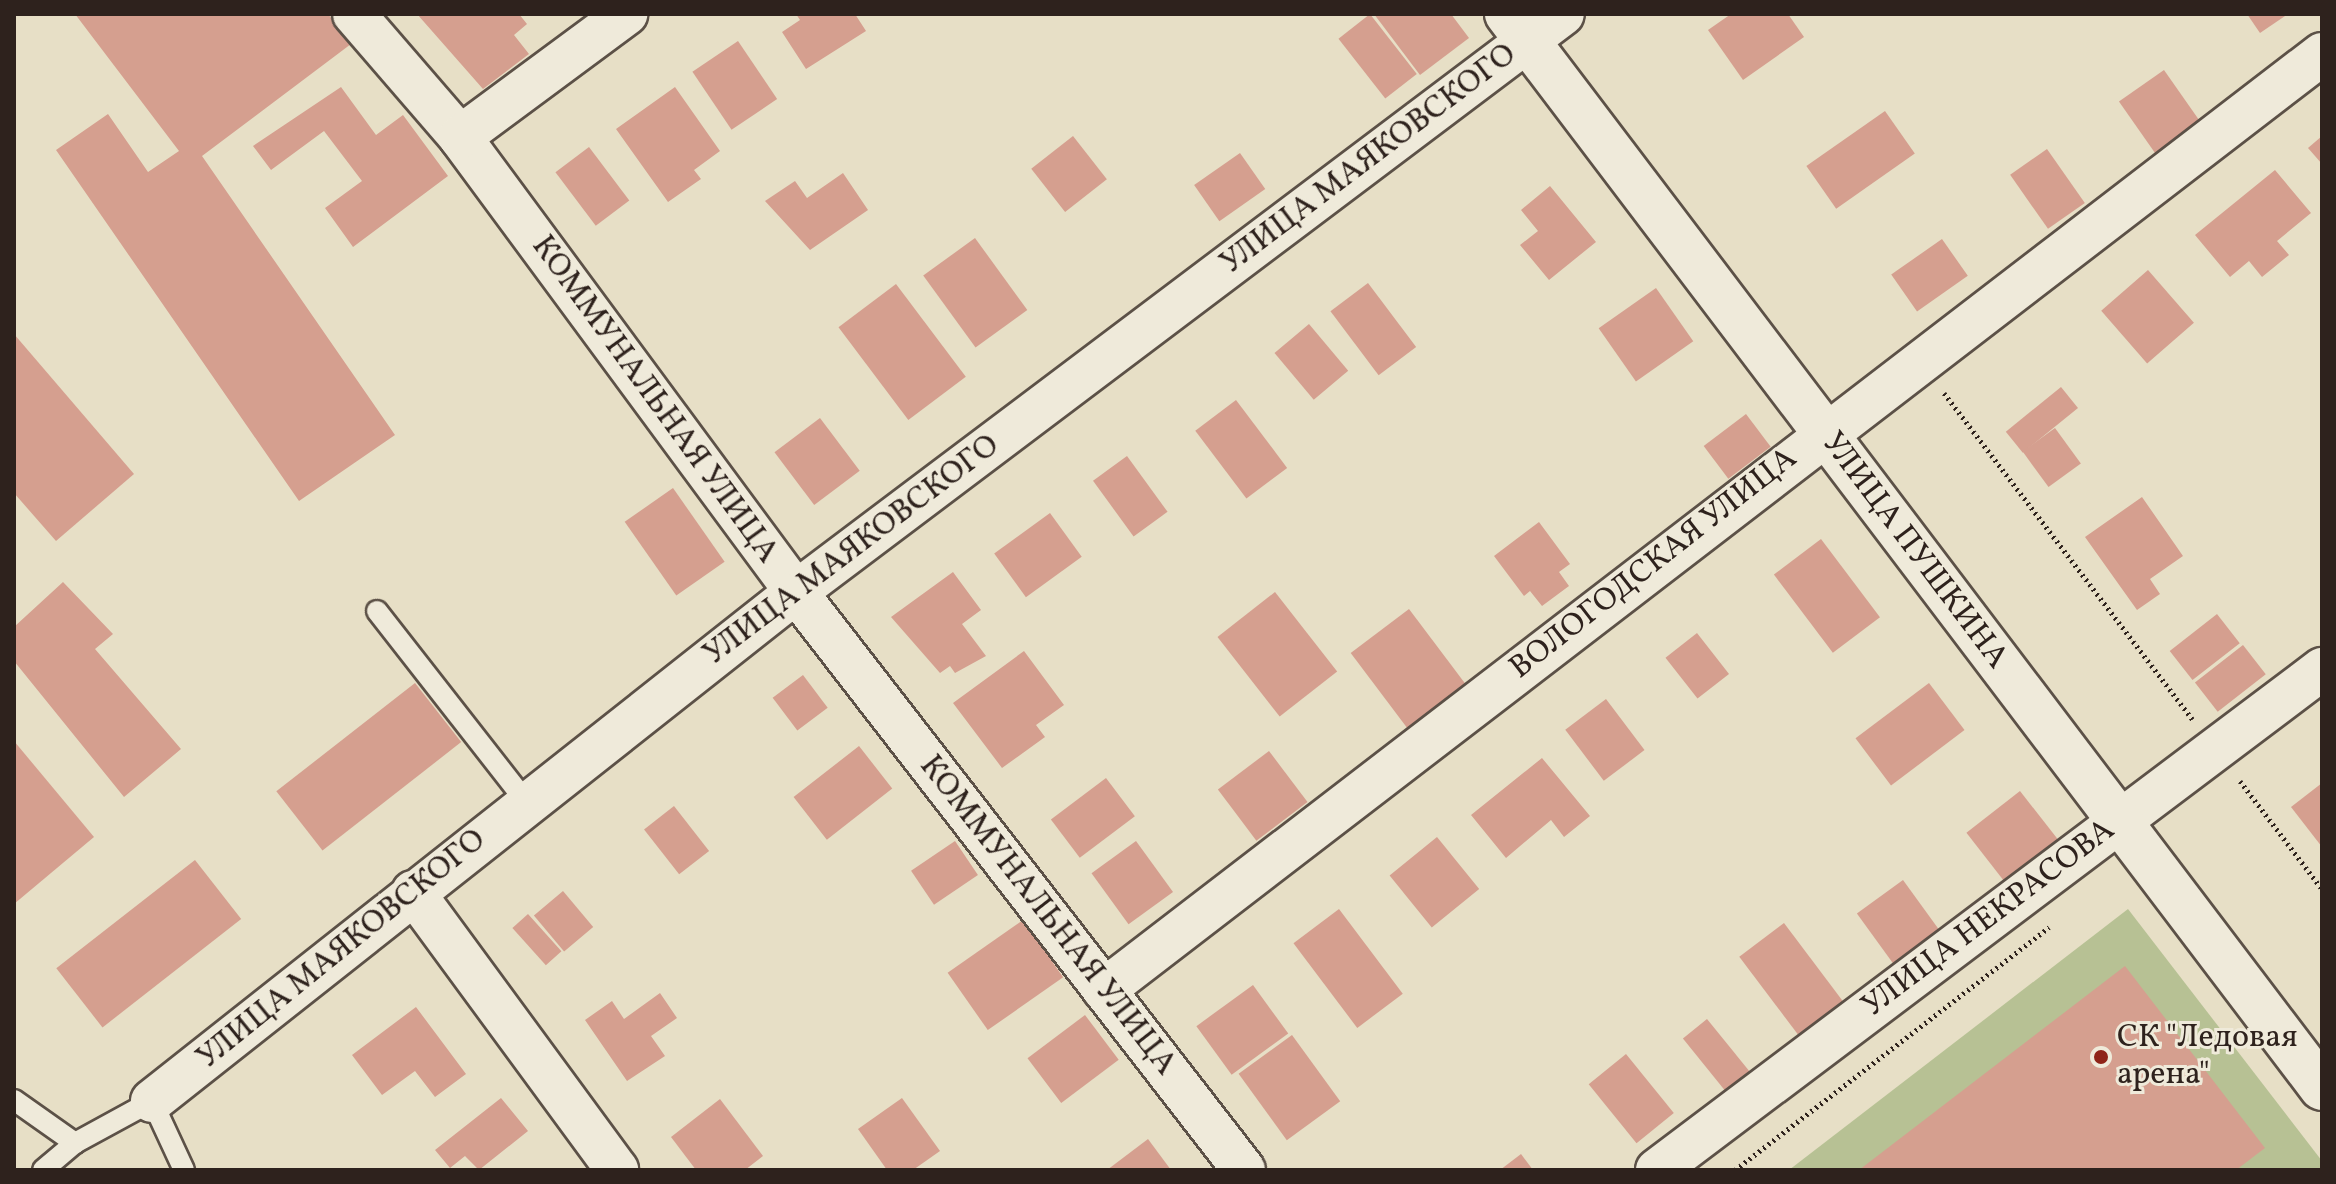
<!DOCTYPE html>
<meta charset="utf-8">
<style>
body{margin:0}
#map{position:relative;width:2336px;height:1184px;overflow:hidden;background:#e7dfc6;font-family:Vollkorn,serif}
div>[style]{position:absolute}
.green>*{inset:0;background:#b7c194}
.building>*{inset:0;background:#d59f8f;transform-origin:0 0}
.path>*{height:5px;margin-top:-2.5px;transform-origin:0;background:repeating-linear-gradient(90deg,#2e221d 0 2px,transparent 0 6px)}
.roads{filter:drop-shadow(2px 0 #5c5147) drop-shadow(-2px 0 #5c5147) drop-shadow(0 2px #5c5147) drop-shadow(0 -2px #5c5147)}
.lane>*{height:20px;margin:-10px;padding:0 10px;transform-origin:10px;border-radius:10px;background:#efeada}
.street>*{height:42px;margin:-21px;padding:0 21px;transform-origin:21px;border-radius:21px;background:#efeada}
.secondary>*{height:44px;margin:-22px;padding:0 22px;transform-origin:22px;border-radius:22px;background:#efeada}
.dots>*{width:22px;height:22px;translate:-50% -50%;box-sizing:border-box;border:4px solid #efeada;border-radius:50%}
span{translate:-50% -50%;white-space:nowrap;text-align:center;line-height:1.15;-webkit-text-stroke:6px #efeada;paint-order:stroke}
.street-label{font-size:32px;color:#2e221d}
.poi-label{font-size:32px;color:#2e221d}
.left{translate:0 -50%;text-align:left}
.frame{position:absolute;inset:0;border:16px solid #2e221d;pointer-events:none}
</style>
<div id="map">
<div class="green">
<i style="clip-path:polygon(2128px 909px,2322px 1161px,2322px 1170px,1789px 1170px)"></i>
</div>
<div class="building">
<i style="clip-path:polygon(75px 14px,328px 14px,351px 44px,202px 156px,395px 435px,299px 501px,56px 150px,108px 114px,148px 172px,179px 151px)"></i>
<i style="clip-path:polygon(417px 14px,519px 14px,527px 24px,514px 35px,529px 54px,483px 89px)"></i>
<i style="clip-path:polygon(796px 14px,855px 14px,866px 31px,806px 69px,782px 32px,800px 20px)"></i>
<i style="left:1370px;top:14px;width:76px;height:40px;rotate:52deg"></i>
<i style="clip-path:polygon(1374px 14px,1451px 14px,1469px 38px,1420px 75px)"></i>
<i style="clip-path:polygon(1731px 14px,1788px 14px,1804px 37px,1743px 80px,1708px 30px)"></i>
<i style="clip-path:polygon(2247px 14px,2288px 14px,2260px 33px)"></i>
<i style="left:738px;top:41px;width:70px;height:55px;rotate:56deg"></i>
<i style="left:2164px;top:70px;width:66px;height:55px;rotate:55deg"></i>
<i style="clip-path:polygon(341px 87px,376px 135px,403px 115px,448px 176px,353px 247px,325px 208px,362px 181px,324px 131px,271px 170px,253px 146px)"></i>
<i style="clip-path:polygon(675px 87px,720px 151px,694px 170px,701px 179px,668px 202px,616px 129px)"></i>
<i style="left:1885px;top:111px;width:52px;height:96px;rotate:55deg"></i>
<i style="left:1073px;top:136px;width:55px;height:53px;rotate:52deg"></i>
<i style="clip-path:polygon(2322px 136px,2322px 164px,2308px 148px)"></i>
<i style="left:589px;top:147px;width:67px;height:42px;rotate:53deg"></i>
<i style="left:2047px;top:149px;width:66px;height:45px;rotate:55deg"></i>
<i style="left:1240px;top:153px;width:44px;height:56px;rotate:55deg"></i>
<i style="clip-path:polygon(2275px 170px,2311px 213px,2277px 241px,2289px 255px,2262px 277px,2249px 261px,2230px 277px,2195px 235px)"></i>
<i style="clip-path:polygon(843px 173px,868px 210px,810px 250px,765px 201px,795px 181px,807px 198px)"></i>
<i style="clip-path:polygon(1550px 186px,1596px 242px,1549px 280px,1520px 245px,1538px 231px,1521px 210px)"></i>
<i style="left:975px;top:238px;width:89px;height:64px;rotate:54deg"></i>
<i style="left:1942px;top:239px;width:45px;height:62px;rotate:55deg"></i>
<i style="left:2148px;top:270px;width:70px;height:62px;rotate:49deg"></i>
<i style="left:1368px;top:283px;width:80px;height:47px;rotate:53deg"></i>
<i style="left:896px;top:284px;width:116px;height:72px;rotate:53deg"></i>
<i style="left:1656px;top:288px;width:65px;height:70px;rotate:55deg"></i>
<i style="left:1309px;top:324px;width:61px;height:45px;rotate:50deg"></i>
<i style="clip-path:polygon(14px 334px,134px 474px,56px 541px,14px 493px)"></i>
<i style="left:2061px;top:387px;width:27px;height:71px;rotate:51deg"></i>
<i style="left:1236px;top:400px;width:85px;height:51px;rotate:53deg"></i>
<i style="left:1746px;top:414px;width:41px;height:53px;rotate:53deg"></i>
<i style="left:820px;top:418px;width:66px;height:57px;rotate:53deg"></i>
<i style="left:2055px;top:428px;width:44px;height:40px;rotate:54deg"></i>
<i style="left:1127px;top:456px;width:69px;height:42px;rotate:54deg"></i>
<i style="left:673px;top:488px;width:90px;height:59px;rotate:55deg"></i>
<i style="clip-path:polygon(2142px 497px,2183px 556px,2150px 579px,2160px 594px,2137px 610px,2085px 537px)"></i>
<i style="left:1050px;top:513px;width:54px;height:69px;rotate:54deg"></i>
<i style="clip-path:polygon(1539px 522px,1570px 564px,1559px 572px,1569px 586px,1542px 606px,1530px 591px,1524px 596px,1494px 556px)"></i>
<i style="left:1821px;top:539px;width:98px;height:59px;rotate:53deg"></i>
<i style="clip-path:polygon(953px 572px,981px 610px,962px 624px,986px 656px,955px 673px,950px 666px,940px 673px,891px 617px)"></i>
<i style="clip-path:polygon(63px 582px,113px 634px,95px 649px,181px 749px,124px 797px,14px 661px,14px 627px)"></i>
<i style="left:1275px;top:592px;width:101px;height:73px;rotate:52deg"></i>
<i style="left:1409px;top:609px;width:102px;height:73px;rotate:53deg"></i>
<i style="left:2217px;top:614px;width:37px;height:60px;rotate:52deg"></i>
<i style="left:1697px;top:633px;width:52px;height:40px;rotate:52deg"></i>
<i style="left:2243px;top:645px;width:37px;height:61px;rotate:52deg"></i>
<i style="clip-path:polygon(1024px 651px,1064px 705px,1036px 725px,1045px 737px,1002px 768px,953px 703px)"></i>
<i style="left:803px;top:675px;width:41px;height:38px;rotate:53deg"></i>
<i style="left:415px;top:683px;width:75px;height:176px;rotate:52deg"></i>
<i style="left:1929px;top:683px;width:59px;height:92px;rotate:53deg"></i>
<i style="left:1606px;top:699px;width:64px;height:51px;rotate:53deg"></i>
<i style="clip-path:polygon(14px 741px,94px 837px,14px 904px)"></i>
<i style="left:859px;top:746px;width:54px;height:83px;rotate:52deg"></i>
<i style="left:1269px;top:751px;width:64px;height:64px;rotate:53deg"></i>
<i style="clip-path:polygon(1542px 758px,1590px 816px,1564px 837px,1551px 820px,1506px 858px,1471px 815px)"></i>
<i style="left:1106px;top:778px;width:48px;height:69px;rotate:53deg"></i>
<i style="clip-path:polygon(2322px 783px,2322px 847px,2291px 807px)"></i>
<i style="left:2020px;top:791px;width:62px;height:68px;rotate:52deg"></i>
<i style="left:674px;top:806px;width:57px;height:38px;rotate:52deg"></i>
<i style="left:1437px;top:837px;width:67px;height:61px;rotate:51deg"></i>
<i style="left:955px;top:841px;width:41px;height:53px;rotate:56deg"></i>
<i style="left:1136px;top:841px;width:63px;height:55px;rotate:54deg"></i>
<i style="left:195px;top:860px;width:75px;height:176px;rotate:52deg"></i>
<i style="left:1903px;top:880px;width:66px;height:57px;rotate:54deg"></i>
<i style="left:563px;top:891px;width:47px;height:38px;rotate:50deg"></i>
<i style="left:1339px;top:909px;width:106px;height:57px;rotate:53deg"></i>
<i style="left:528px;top:914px;width:50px;height:21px;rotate:48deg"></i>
<i style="left:1023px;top:920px;width:70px;height:92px;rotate:55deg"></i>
<i style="left:1784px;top:923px;width:101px;height:56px;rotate:53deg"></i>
<i style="clip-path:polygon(2125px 966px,2265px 1148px,2236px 1170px,1859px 1170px)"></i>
<i style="left:1253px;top:985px;width:60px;height:70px;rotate:54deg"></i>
<i style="clip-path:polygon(660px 993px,677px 1018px,651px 1036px,665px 1056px,627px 1081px,585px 1020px,612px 1001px,624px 1019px)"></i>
<i style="clip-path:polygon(416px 1007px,466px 1074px,435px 1097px,415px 1071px,382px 1095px,352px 1055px)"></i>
<i style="left:1085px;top:1015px;width:56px;height:72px;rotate:53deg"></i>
<i style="left:1707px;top:1019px;width:69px;height:31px;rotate:51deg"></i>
<i style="left:1292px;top:1035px;width:82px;height:66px;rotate:54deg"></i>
<i style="left:1626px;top:1054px;width:76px;height:48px;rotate:51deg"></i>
<i style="clip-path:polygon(501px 1098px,528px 1131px,479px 1170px,465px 1156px,450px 1168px,435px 1150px)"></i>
<i style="clip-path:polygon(902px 1098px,940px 1151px,913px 1170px,887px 1170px,858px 1129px)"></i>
<i style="clip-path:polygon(720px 1099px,763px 1156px,745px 1170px,696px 1170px,671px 1137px)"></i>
<i style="clip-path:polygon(1148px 1139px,1171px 1170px,1107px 1170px)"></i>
<i style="clip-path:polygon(1521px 1154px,1533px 1170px,1500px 1170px)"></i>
</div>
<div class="path">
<i style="left:1944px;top:393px;width:410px;rotate:52.7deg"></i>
<i style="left:2240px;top:781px;width:136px;rotate:52.8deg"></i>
<i style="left:1735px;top:1170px;width:397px;rotate:-37.7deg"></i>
</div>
<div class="roads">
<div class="lane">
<i style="left:377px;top:611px;width:244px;rotate:52deg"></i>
<i style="left:14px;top:1100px;width:75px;rotate:35.2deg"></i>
<i style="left:75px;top:1143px;width:88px;rotate:-28.6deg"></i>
<i style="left:152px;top:1101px;width:76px;rotate:65.1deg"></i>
<i style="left:43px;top:1170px;width:42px;rotate:-40.2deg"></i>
</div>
<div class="street">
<i style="left:354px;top:14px;width:162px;rotate:49.2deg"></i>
<i style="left:460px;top:137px;width:566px;rotate:53.56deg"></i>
<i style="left:796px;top:592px;width:731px;rotate:52.22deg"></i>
<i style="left:460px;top:137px;width:207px;rotate:-36.5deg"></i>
<i style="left:413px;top:892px;width:345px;rotate:53.7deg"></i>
<i style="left:1104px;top:990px;width:1536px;rotate:-37.54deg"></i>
<i style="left:152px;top:1101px;width:821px;rotate:-38.32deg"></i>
<i style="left:796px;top:592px;width:960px;rotate:-37deg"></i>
<i style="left:1657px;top:1170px;width:833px;rotate:-36.99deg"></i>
</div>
<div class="secondary">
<i style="left:1507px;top:14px;width:1348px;rotate:52.81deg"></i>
</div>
</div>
<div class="dots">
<i style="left:2101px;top:1057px;background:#8f2418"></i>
</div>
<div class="street-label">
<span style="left:1369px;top:160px;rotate:-37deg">УЛИЦА МАЯКОВСКОГО</span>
<span style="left:654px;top:400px;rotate:54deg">КОММУНАЛЬНАЯ УЛИЦА</span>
<span style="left:852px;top:551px;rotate:-37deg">УЛИЦА МАЯКОВСКОГО</span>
<span style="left:1914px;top:551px;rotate:53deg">УЛИЦА ПУШКИНА</span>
<span style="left:1654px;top:564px;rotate:-38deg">ВОЛОГОДСКАЯ УЛИЦА</span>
<span style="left:1047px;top:916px;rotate:52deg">КОММУНАЛЬНАЯ УЛИЦА</span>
<span style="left:1989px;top:919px;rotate:-37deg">УЛИЦА НЕКРАСОВА</span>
<span style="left:342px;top:950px;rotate:-39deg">УЛИЦА МАЯКОВСКОГО</span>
</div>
<div class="poi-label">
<span class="left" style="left:2117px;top:1057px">СК "Ледовая<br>арена"</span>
</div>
<div class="frame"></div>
</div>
